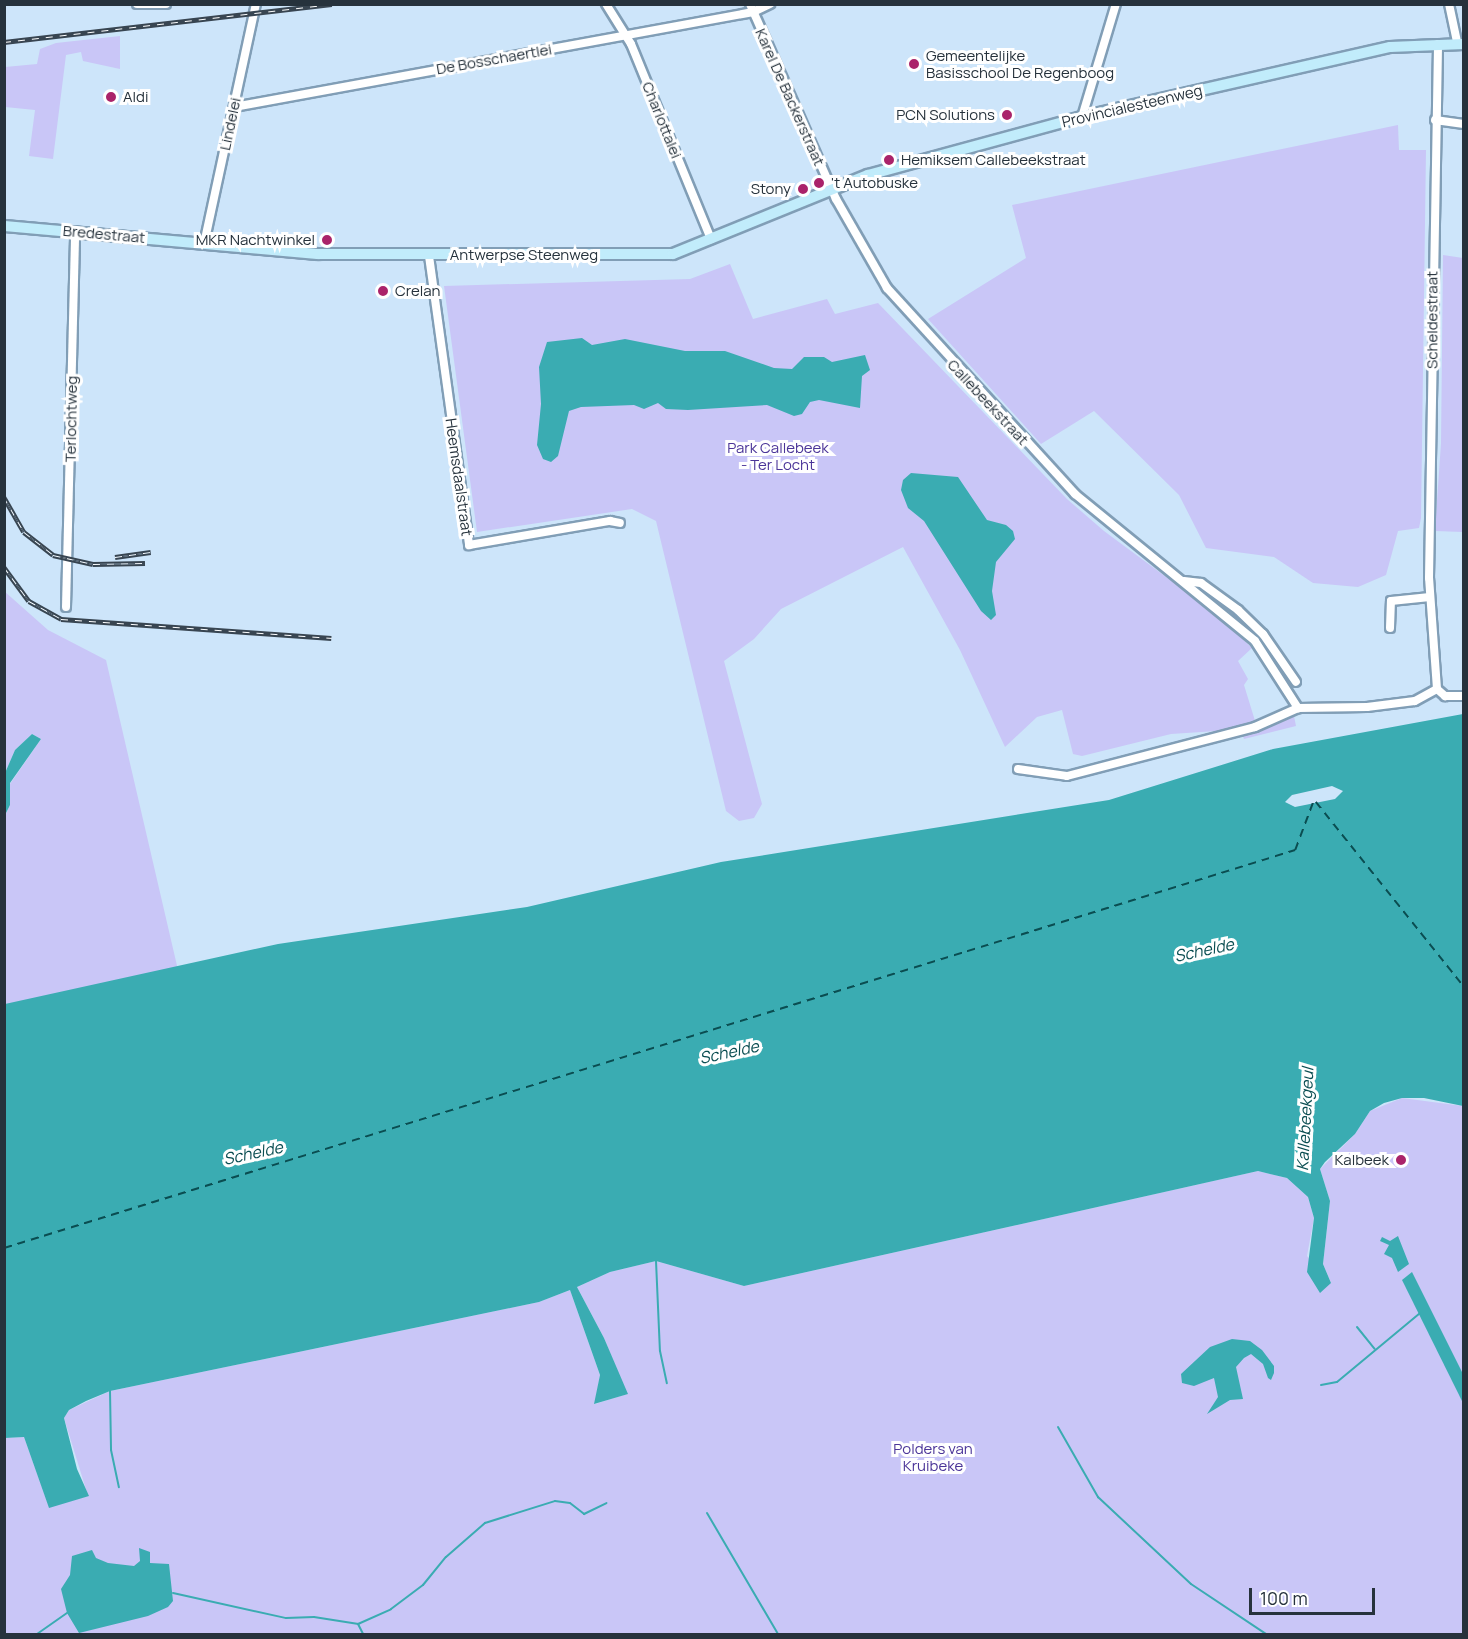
<!DOCTYPE html>
<style>
body{margin:0}
#map{position:relative;width:1468px;height:1639px;overflow:hidden;background:#cde5fa;font-family:Manrope,sans-serif}
div>[style]{position:absolute}
.green>*{inset:0;background:#c9c6f7}
.water>*{inset:0;background:#3aacb2}
.pier>*{inset:0;background:#cde5fa}
.stream>*{height:2px;margin:-1px;padding:0 1px;transform-origin:1px;border-radius:1px;background:#3aacb2}
.ferry>*{height:1.5px;margin-top:-0.75px;transform-origin:0;background:repeating-linear-gradient(90deg,#0a4d51 0 8px,transparent 0 14px)}
.roads{filter:drop-shadow(2px 0 #819eb6) drop-shadow(-2px 0 #819eb6) drop-shadow(0 2px #819eb6) drop-shadow(0 -2px #819eb6)}
.minor>*{height:8px;margin:-4px;padding:0 4px;transform-origin:4px;border-radius:4px;background:#fff}
.major>*{height:10px;margin:-5px;padding:0 5px;transform-origin:5px;border-radius:5px;background:#c1ecfb}
.rail>*{height:4.5px;margin-top:-2.25px;transform-origin:0;background:repeating-linear-gradient(90deg,#fff 0 7px,#384551 0 14px);box-sizing:border-box;border-block:2px solid #384551}
.dots>*{width:16px;height:16px;translate:-50% -50%;box-sizing:border-box;border:3px solid #fff;border-radius:50%}
span{translate:-50% -50%;white-space:nowrap;text-align:center;line-height:1.15;-webkit-text-stroke:6px #fff;paint-order:stroke}
.poi-label{font-size:15px;color:#26323c}
.left{translate:0 -50%;text-align:left}
.right{translate:-100% -50%;text-align:right}
.street-label{font-size:15px;color:#26323c}
.park-label{font-size:15px;color:#4b3598}
.water-label{font-size:16px;color:#0a4d51;font-style:italic}
.frame{position:absolute;inset:0;border:6px solid #26323c;pointer-events:none}
.scale{position:absolute;left:1249px;top:1588px;width:126px;height:27px;box-sizing:border-box;border:3px solid #26323c;border-top:0;padding-left:8px;font-size:18px;line-height:21px;white-space:nowrap;color:#26323c;-webkit-text-stroke:4px #fff;paint-order:stroke}
</style>
<div id="map">
<div class="green">
<i style="clip-path:polygon(120px 36px,120px 69px,83px 61px,81px 52px,66px 55px,53px 159px,29px 156px,35px 110px,5px 107px,5px 67px,37px 64px,40px 49px,56px 43px)"></i>
<i style="clip-path:polygon(1398px 125px,1399px 150px,1426px 150px,1421px 518px,1419px 528px,1398px 531px,1386px 575px,1358px 587px,1313px 583px,1274px 557px,1206px 548px,1179px 495px,1094px 411px,1041px 444px,928px 319px,1026px 258px,1012px 205px)"></i>
<i style="clip-path:polygon(1443px 255px,1463px 258px,1463px 532px,1435px 531px,1441px 443px)"></i>
<i style="clip-path:polygon(730px 264px,753px 319px,827px 299px,835px 314px,878px 303px,1067px 499px,1104px 531px,1220px 617px,1252px 648px,1238px 661px,1248px 679px,1244px 685px,1256px 724px,1232px 730px,1171px 734px,1082px 756px,1073px 754px,1062px 710px,1037px 717px,1005px 747px,960px 650px,903px 547px,781px 609px,754px 639px,724px 661px,762px 804px,754px 818px,739px 821px,726px 811px,656px 521px,632px 509px,477px 532px,444px 286px,690px 279px)"></i>
<i style="clip-path:polygon(4px 591px,48px 630px,106px 660px,178px 970px,5px 1010px,5px 815px,10px 805px,10px 784px,41px 739px,32px 734px,15px 750px,5px 773px)"></i>
<i style="clip-path:polygon(1294px 716px,1296px 726px,1244px 739px,1243px 736px)"></i>
<i style="clip-path:polygon(1402px 1098px,1463px 1106px,1463px 1634px,5px 1634px,5px 1438px,24px 1437px,49px 1507px,88px 1496px,64px 1418px,69px 1410px,110px 1391px,539px 1302px,570px 1290px,600px 1375px,595px 1404px,627px 1394px,604px 1338px,577px 1287px,610px 1272px,656px 1261px,744px 1286px,1258px 1171px,1287px 1178px,1308px 1197px,1314px 1218px,1307px 1256px,1331px 1283px,1323px 1264px,1330px 1201px,1320px 1169px,1355px 1134px,1370px 1111px)"></i>
</div>
<div class="water">
<i style="clip-path:polygon(582px 338px,592px 345px,625px 339px,685px 351px,725px 351px,774px 368px,792px 369px,804px 357px,824px 357px,832px 362px,865px 355px,870px 370px,862px 376px,860px 408px,819px 400px,810px 402px,802px 414px,794px 416px,767px 405px,688px 410px,666px 409px,658px 403px,644px 409px,634px 405px,581px 407px,569px 411px,558px 456px,551px 462px,543px 459px,537px 445px,541px 404px,539px 367px,547px 342px)"></i>
<i style="clip-path:polygon(911px 473px,958px 477px,987px 520px,1006px 525px,1013px 531px,1015px 539px,996px 562px,992px 591px,996px 615px,991px 620px,981px 611px,924px 521px,908px 508px,901px 490px,903px 480px)"></i>
<i style="clip-path:polygon(1463px 714px,1463px 1106px,1424px 1098px,1402px 1098px,1384px 1103px,1370px 1111px,1355px 1134px,1325px 1162px,1320px 1169px,1330px 1201px,1323px 1264px,1331px 1283px,1320px 1293px,1307px 1272px,1314px 1218px,1308px 1197px,1287px 1178px,1258px 1171px,744px 1286px,656px 1261px,610px 1272px,577px 1287px,604px 1338px,628px 1394px,594px 1404px,600px 1375px,570px 1290px,539px 1302px,110px 1391px,86px 1401px,69px 1410px,64px 1418px,77px 1469px,89px 1496px,49px 1508px,24px 1437px,5px 1438px,5px 1004px,278px 944px,527px 907px,721px 862px,1109px 800px,1273px 749px)"></i>
<i style="clip-path:polygon(32px 734px,41px 739px,10px 783px,10px 805px,5px 815px,5px 773px,15px 750px)"></i>
<i style="clip-path:polygon(1398px 1236px,1409px 1264px,1398px 1272px,1392px 1258px,1384px 1254px,1389px 1245px,1380px 1241px,1382px 1237px,1390px 1241px)"></i>
<i style="clip-path:polygon(1412px 1272px,1463px 1374px,1463px 1403px,1402px 1280px)"></i>
<i style="clip-path:polygon(1232px 1339px,1250px 1341px,1262px 1350px,1274px 1366px,1274px 1373px,1271px 1380px,1268px 1378px,1263px 1364px,1251px 1354px,1244px 1358px,1236px 1367px,1243px 1399px,1230px 1400px,1207px 1414px,1218px 1397px,1214px 1378px,1194px 1386px,1182px 1383px,1181px 1374px,1210px 1347px)"></i>
<i style="clip-path:polygon(139px 1548px,150px 1552px,150px 1563px,169px 1564px,173px 1601px,168px 1607px,148px 1616px,79px 1633px,67px 1613px,61px 1589px,70px 1575px,72px 1556px,92px 1550px,96px 1558px,108px 1563px,134px 1566px,140px 1561px)"></i>
</div>
<div class="pier">
<i style="clip-path:polygon(1332px 786px,1343px 791px,1335px 799px,1295px 807px,1285px 802px,1292px 795px)"></i>
</div>
<div class="stream">
<i style="left:656px;top:1261px;width:90px;rotate:87.5deg"></i>
<i style="left:660px;top:1351px;width:33px;rotate:78deg"></i>
<i style="left:1357px;top:1327px;width:28px;rotate:51deg"></i>
<i style="left:1321px;top:1385px;width:16px;rotate:-11deg"></i>
<i style="left:1337px;top:1382px;width:108px;rotate:-39.7deg"></i>
<i style="left:110px;top:1391px;width:59px;rotate:89deg"></i>
<i style="left:111px;top:1450px;width:38px;rotate:78deg"></i>
<i style="left:1058px;top:1427px;width:81px;rotate:60.3deg"></i>
<i style="left:1098px;top:1497px;width:127px;rotate:43.1deg"></i>
<i style="left:1191px;top:1584px;width:90px;rotate:33.7deg"></i>
<i style="left:707px;top:1513px;width:140px;rotate:59.6deg"></i>
<i style="left:173px;top:1593px;width:116px;rotate:12.5deg"></i>
<i style="left:286px;top:1618px;width:28px;rotate:-2deg"></i>
<i style="left:314px;top:1617px;width:45px;rotate:9deg"></i>
<i style="left:358px;top:1624px;width:36px;rotate:-24deg"></i>
<i style="left:391px;top:1609px;width:40px;rotate:-37deg"></i>
<i style="left:423px;top:1585px;width:36px;rotate:-51deg"></i>
<i style="left:446px;top:1557px;width:52px;rotate:-41.1deg"></i>
<i style="left:485px;top:1523px;width:73px;rotate:-17.4deg"></i>
<i style="left:555px;top:1501px;width:15px;rotate:8deg"></i>
<i style="left:570px;top:1503px;width:18px;rotate:38deg"></i>
<i style="left:584px;top:1514px;width:25px;rotate:-26deg"></i>
<i style="left:358px;top:1624px;width:11px;rotate:63deg"></i>
<i style="left:37px;top:1634px;width:37px;rotate:-35deg"></i>
</div>
<div class="ferry">
<i style="left:1316px;top:802px;width:237px;rotate:51.3deg"></i>
<i style="left:4px;top:1248px;width:1351px;rotate:-17.13deg"></i>
<i style="left:1295px;top:850px;width:51px;rotate:-69.4deg"></i>
</div>
<div class="roads">
<div class="minor">
<i style="left:137px;top:4px;width:29px"></i>
<i style="left:606px;top:4px;width:47px;rotate:58deg"></i>
<i style="left:631px;top:44px;width:211px;rotate:67.7deg"></i>
<i style="left:750px;top:4px;width:213px;rotate:66.2deg"></i>
<i style="left:836px;top:199px;width:103px;rotate:60.2deg"></i>
<i style="left:887px;top:288px;width:279px;rotate:47.6deg"></i>
<i style="left:1075px;top:494px;width:232px;rotate:39.2deg"></i>
<i style="left:1255px;top:641px;width:80px;rotate:57.3deg"></i>
<i style="left:1449px;top:4px;width:40px;rotate:78deg"></i>
<i style="left:234px;top:107px;width:528px;rotate:-10.37deg"></i>
<i style="left:753px;top:12px;width:19px;rotate:-25deg"></i>
<i style="left:1082px;top:117px;width:118px;rotate:-73.3deg"></i>
<i style="left:1435px;top:120px;width:29px;rotate:8deg"></i>
<i style="left:204px;top:244px;width:246px;rotate:-77.8deg"></i>
<i style="left:429px;top:256px;width:292px;rotate:82.1deg"></i>
<i style="left:469px;top:545px;width:143px;rotate:-9.7deg"></i>
<i style="left:610px;top:521px;width:10px;rotate:11deg"></i>
<i style="left:1184px;top:581px;width:17px;rotate:7deg"></i>
<i style="left:1201px;top:583px;width:46px;rotate:36.1deg"></i>
<i style="left:1238px;top:610px;width:35px;rotate:44deg"></i>
<i style="left:1263px;top:634px;width:58px;rotate:55.5deg"></i>
<i style="left:66px;top:607px;width:376px;rotate:-88.6deg"></i>
<i style="left:1390px;top:628px;width:27px;rotate:-88deg"></i>
<i style="left:1391px;top:601px;width:39px;rotate:-6deg"></i>
<i style="left:1437px;top:689px;width:111px;rotate:-94.1deg"></i>
<i style="left:1429px;top:578px;width:534px;rotate:-89.03deg"></i>
<i style="left:1437px;top:689px;width:11px;rotate:41deg"></i>
<i style="left:1445px;top:696px;width:19px"></i>
<i style="left:1018px;top:769px;width:49px;rotate:8.1deg"></i>
<i style="left:1067px;top:776px;width:194px;rotate:-14.6deg"></i>
<i style="left:1255px;top:727px;width:47px;rotate:-23.8deg"></i>
<i style="left:1298px;top:708px;width:69px;rotate:-0.8deg"></i>
<i style="left:1367px;top:707px;width:48px;rotate:-7.1deg"></i>
<i style="left:1415px;top:701px;width:25px;rotate:-29deg"></i>
</div>
<div class="major">
<i style="left:4px;top:226px;width:315px;rotate:5.1deg"></i>
<i style="left:318px;top:254px;width:355px"></i>
<i style="left:673px;top:254px;width:210px;rotate:-22.1deg"></i>
<i style="left:868px;top:175px;width:222px;rotate:-15.2deg"></i>
<i style="left:1082px;top:117px;width:316px;rotate:-12.8deg"></i>
<i style="left:1390px;top:47px;width:74px;rotate:-2.3deg"></i>
</div>
</div>
<div class="rail">
<i style="left:4px;top:42px;width:330px;rotate:-6.6deg"></i>
<i style="left:4px;top:497px;width:40px;rotate:60.3deg"></i>
<i style="left:24px;top:532px;width:37px;rotate:38deg"></i>
<i style="left:53px;top:555px;width:41px;rotate:12.7deg"></i>
<i style="left:93px;top:564px;width:52px;rotate:-1.1deg"></i>
<i style="left:115px;top:557px;width:36px;rotate:-8deg"></i>
<i style="left:4px;top:567px;width:42px;rotate:53.7deg"></i>
<i style="left:29px;top:601px;width:37px;rotate:29deg"></i>
<i style="left:61px;top:619px;width:271px;rotate:4deg"></i>
</div>
<div class="dots">
<i style="left:914px;top:64px;background:#aa236a"></i>
<i style="left:111px;top:97px;background:#aa236a"></i>
<i style="left:1007px;top:115px;background:#aa236a"></i>
<i style="left:889px;top:160px;background:#aa236a"></i>
<i style="left:819px;top:183px;background:#aa236a"></i>
<i style="left:803px;top:189px;background:#aa236a"></i>
<i style="left:327px;top:240px;background:#aa236a"></i>
<i style="left:383px;top:291px;background:#aa236a"></i>
<i style="left:1401px;top:1160px;background:#aa236a"></i>
</div>
<div class="poi-label">
<span class="left" style="left:926px;top:64px">Gemeentelijke<br>Basisschool De Regenboog</span>
<span class="left" style="left:123px;top:97px">Aldi</span>
<span class="right" style="left:995px;top:115px">PCN Solutions</span>
<span class="left" style="left:901px;top:160px">Hemiksem Callebeekstraat</span>
<span class="left" style="left:831px;top:183px">'t Autobuske</span>
<span class="right" style="left:791px;top:189px">Stony</span>
<span class="right" style="left:315px;top:240px">MKR Nachtwinkel</span>
<span class="left" style="left:395px;top:291px">Crelan</span>
<span class="right" style="left:1389px;top:1160px">Kalbeek</span>
</div>
<div class="street-label">
<span style="left:494px;top:59px;rotate:-10deg">De Bosschaertlei</span>
<span style="left:790px;top:97px;rotate:66deg">Karel De Backerstraat</span>
<span style="left:1132px;top:106px;rotate:-13deg">Provincialesteenweg</span>
<span style="left:662px;top:120px;rotate:68deg">Charlottalei</span>
<span style="left:230px;top:124px;rotate:-78deg">Lindelei</span>
<span style="left:104px;top:234px;rotate:5deg">Bredestraat</span>
<span style="left:524px;top:255px">Antwerpse Steenweg</span>
<span style="left:1432px;top:320px;rotate:-90deg">Scheldestraat</span>
<span style="left:988px;top:402px;rotate:47deg">Callebeekstraat</span>
<span style="left:71px;top:419px;rotate:-89deg">Terlochtweg</span>
<span style="left:459px;top:477px;rotate:82deg">Heemsdaalstraat</span>
</div>
<div class="park-label">
<span style="left:778px;top:456px">Park Callebeek<br>- Ter Locht</span>
<span style="left:933px;top:1457px">Polders van<br>Kruibeke</span>
</div>
<div class="water-label">
<span style="left:1204px;top:950px;rotate:-12deg">Schelde</span>
<span style="left:729px;top:1052px;rotate:-12deg">Schelde</span>
<span style="left:1305px;top:1119px;rotate:-87deg">Kallebeekgeul</span>
<span style="left:253px;top:1153px;rotate:-12deg">Schelde</span>
</div>
<div class="frame"></div>
<div class="scale">100 m</div>
</div>
